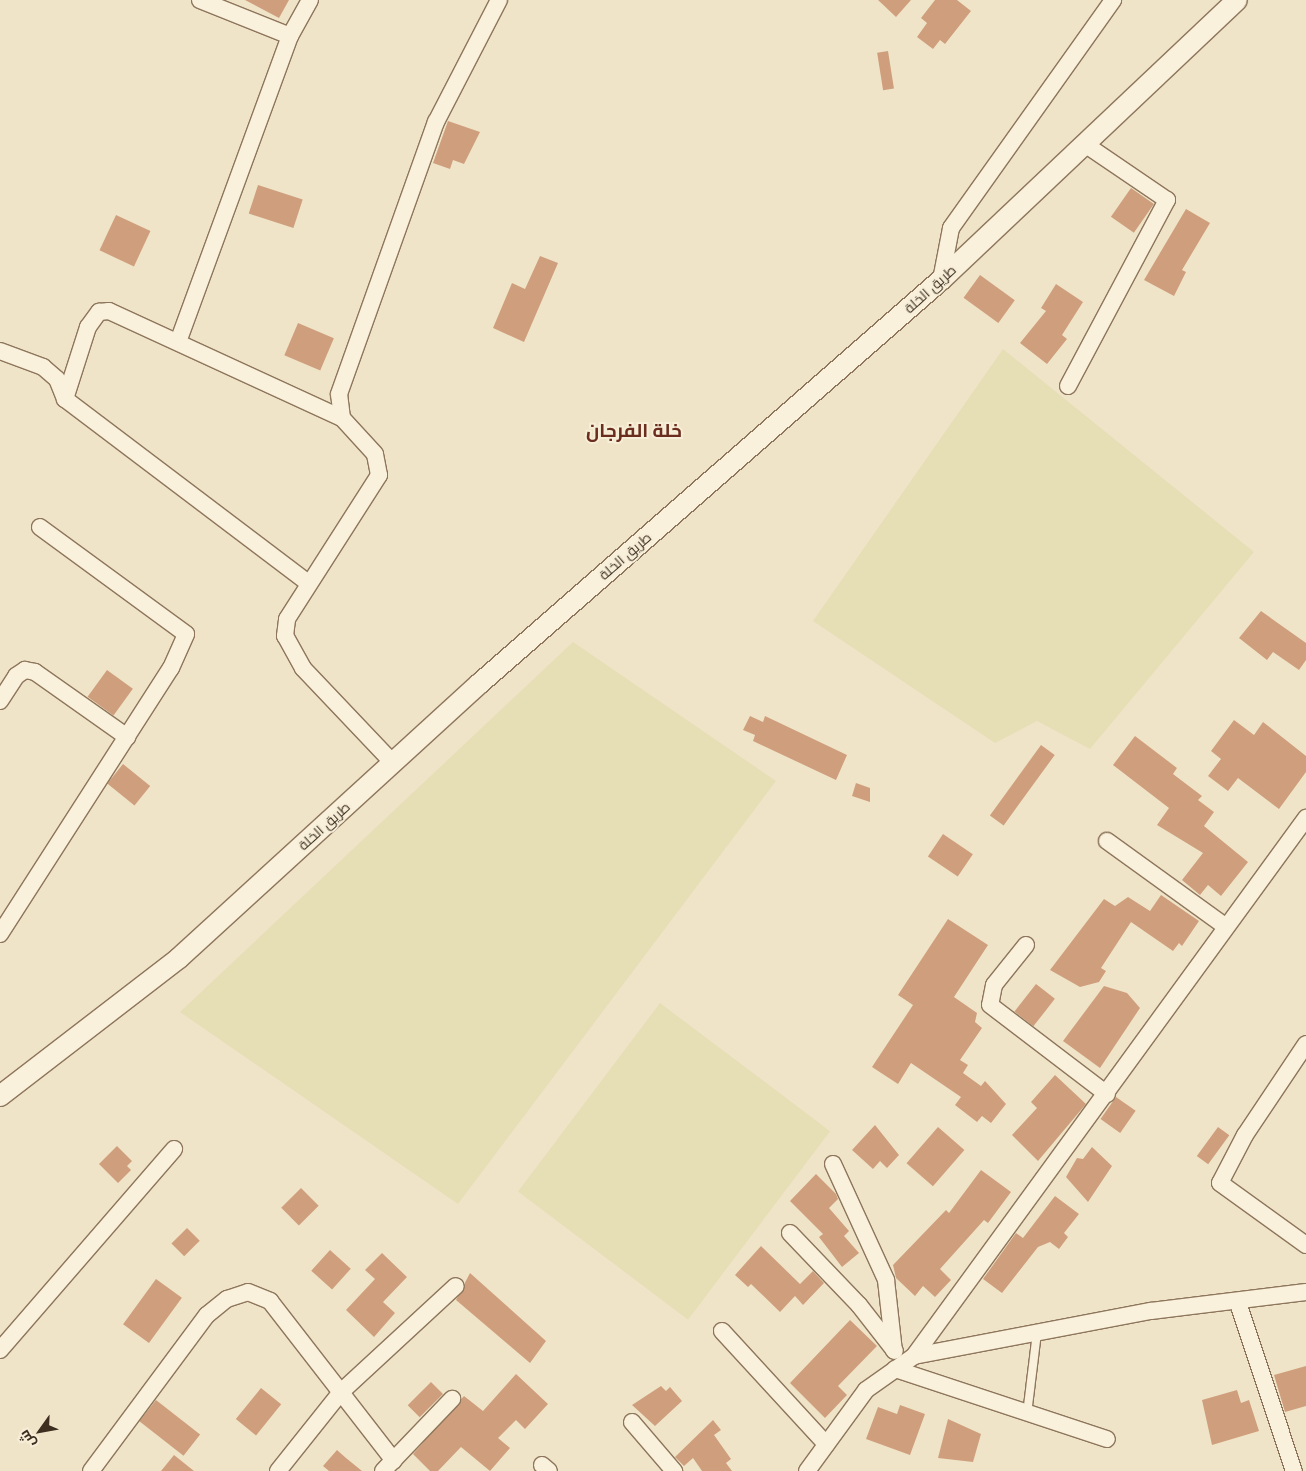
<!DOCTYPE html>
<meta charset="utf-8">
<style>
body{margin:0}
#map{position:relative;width:1306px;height:1471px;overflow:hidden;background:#f0e4c8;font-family:"Playfair Display",Cairo,serif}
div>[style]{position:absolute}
.farmland>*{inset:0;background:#e6deb5;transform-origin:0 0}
.building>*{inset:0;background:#cf9f7d;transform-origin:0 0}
.roads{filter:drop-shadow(1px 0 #8d765c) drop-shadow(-1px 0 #8d765c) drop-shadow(0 1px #8d765c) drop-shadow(0 -1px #8d765c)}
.service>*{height:8px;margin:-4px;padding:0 4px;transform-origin:4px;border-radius:4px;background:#faf1dc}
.minor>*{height:16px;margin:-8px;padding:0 8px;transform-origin:8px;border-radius:8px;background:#faf1dc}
.tertiary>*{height:20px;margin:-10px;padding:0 10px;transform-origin:10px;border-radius:10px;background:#faf1dc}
span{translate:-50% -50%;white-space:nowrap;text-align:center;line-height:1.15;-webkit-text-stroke:4px #f7eed8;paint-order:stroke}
.street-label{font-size:14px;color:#3d2e20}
.district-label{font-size:19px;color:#6b2e1e;font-weight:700}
.north{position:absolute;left:15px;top:1406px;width:50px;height:50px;-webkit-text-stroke:4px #f7eed8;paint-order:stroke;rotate:238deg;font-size:14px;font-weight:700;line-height:20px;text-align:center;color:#3d2e20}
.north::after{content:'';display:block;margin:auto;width:18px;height:22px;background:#3d2e20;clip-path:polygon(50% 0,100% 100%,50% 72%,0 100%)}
</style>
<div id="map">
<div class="farmland">
<i style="clip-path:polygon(1003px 349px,1254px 552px,1090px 749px,1037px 721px,995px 743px,813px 621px)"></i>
<i style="clip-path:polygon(573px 642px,776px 781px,458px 1204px,180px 1012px)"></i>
<i style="left:660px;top:1003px;width:213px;height:236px;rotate:37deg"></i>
</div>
<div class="building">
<i style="clip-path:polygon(245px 0,289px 0,279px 18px)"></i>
<i style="clip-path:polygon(878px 0,911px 0,896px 17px)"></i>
<i style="clip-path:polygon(935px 0,957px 0,971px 11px,945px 44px,940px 40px,933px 49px,917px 37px,927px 23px,921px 18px)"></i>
<i style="left:888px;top:51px;width:38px;height:11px;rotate:81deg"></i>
<i style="clip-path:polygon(448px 121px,480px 132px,464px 164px,453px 160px,450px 169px,433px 163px)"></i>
<i style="left:258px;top:185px;width:47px;height:30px;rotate:18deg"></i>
<i style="left:1131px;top:188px;width:28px;height:35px;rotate:35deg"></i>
<i style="clip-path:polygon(1186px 209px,1210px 223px,1182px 270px,1186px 272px,1174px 296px,1144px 280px)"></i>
<i style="left:116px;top:215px;width:38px;height:39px;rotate:25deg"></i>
<i style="clip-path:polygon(540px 256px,558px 263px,524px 342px,493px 328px,512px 283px,525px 289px)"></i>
<i style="left:980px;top:275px;width:43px;height:28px;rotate:36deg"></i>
<i style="clip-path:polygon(1056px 284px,1083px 302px,1062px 335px,1067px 339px,1047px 364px,1020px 343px,1046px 311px,1041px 308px)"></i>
<i style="left:298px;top:323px;width:39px;height:35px;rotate:23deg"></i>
<i style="clip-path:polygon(1261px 611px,1306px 643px,1306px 660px,1299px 670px,1273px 652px,1267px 660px,1239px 638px)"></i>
<i style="left:107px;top:670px;width:32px;height:33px;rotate:36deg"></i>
<i style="clip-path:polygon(750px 716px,763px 722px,765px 716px,847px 755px,836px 780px,753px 741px,755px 735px,743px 730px)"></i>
<i style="clip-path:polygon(1234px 720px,1254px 735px,1263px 722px,1306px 756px,1306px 772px,1279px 809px,1238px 778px,1228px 791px,1208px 776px,1221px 759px,1211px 751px)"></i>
<i style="clip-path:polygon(1135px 736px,1177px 768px,1173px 774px,1202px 796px,1198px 800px,1214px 812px,1204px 826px,1248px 862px,1221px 896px,1208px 885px,1200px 895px,1182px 880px,1203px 853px,1157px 825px,1169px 808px,1113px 765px)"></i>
<i style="left:1041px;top:745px;width:17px;height:87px;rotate:36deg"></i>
<i style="left:123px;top:764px;width:35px;height:25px;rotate:39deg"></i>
<i style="clip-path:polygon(856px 783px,870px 788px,870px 802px,852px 796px)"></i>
<i style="left:943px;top:834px;width:36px;height:27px;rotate:34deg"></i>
<i style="clip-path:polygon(1161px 895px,1199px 921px,1182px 946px,1179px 943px,1173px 951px,1131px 922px,1101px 968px,1106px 971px,1099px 982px,1080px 987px,1050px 970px,1104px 899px,1115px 906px,1128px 897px,1150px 911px)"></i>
<i style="clip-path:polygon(948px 919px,988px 945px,954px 997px,977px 1013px,975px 1022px,982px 1028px,960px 1060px,968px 1065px,963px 1073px,981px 1086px,985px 1081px,1006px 1104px,991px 1123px,982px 1116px,977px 1122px,955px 1105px,961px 1097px,911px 1063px,898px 1084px,872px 1067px,913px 1005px,898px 995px)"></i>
<i style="left:1036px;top:984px;width:24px;height:35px;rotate:38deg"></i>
<i style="clip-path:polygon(1104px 986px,1127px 993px,1140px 1008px,1100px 1068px,1063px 1041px)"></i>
<i style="clip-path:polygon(1055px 1075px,1086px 1104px,1038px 1161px,1012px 1135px,1037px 1108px,1031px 1102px)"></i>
<i style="left:1116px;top:1097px;width:24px;height:27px;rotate:35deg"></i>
<i style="clip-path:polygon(875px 1125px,899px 1155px,887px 1168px,880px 1161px,873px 1169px,852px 1150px)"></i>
<i style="left:938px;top:1127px;width:35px;height:48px;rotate:41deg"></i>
<i style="left:1218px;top:1127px;width:14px;height:36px;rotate:36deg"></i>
<i style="clip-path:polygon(117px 1146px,132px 1161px,127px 1166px,131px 1170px,118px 1183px,99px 1164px)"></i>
<i style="clip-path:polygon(1092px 1147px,1112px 1166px,1088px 1202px,1066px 1177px,1077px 1158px,1083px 1159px)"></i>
<i style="clip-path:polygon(981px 1170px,1011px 1192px,988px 1223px,984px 1220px,940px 1269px,951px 1280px,935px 1297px,923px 1286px,915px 1296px,896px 1278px,893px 1265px,946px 1210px,949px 1213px)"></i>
<i style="clip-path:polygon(816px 1174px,836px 1194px,838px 1199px,829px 1208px,849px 1231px,844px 1236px,859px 1253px,842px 1267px,819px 1237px,823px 1234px,790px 1201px)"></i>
<i style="left:301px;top:1188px;width:25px;height:28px;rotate:45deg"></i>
<i style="clip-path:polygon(1055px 1196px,1079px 1214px,1064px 1233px,1068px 1237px,1059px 1249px,1050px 1242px,1038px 1247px,1002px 1293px,983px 1279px,1016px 1233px,1023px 1238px)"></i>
<i style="left:187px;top:1228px;width:18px;height:22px;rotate:45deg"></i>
<i style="clip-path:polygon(761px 1246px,800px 1284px,813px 1271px,824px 1283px,803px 1305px,795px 1296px,780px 1312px,751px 1284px,748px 1287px,735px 1275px)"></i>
<i style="left:330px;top:1250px;width:28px;height:28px;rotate:42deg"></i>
<i style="clip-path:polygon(382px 1253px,407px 1277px,383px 1302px,395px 1313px,374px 1337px,346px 1310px,375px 1279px,365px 1270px)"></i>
<i style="clip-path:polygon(470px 1273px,546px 1341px,530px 1363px,456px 1300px)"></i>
<i style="left:156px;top:1279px;width:32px;height:56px;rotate:36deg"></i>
<i style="clip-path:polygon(850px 1320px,877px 1346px,838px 1386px,847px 1395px,825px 1418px,790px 1383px)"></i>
<i style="clip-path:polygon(1306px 1366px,1306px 1406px,1285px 1412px,1274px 1375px)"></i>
<i style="clip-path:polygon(516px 1374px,548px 1404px,525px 1429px,516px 1420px,498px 1438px,510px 1448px,490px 1471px,461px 1447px,438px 1471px,430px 1471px,413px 1454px,464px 1396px,483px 1411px)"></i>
<i style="left:431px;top:1382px;width:17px;height:33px;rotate:45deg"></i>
<i style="clip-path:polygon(661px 1386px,666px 1391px,670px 1387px,682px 1401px,655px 1426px,632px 1405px)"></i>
<i style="left:261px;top:1388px;width:26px;height:40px;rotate:39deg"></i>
<i style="clip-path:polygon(1237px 1390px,1241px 1403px,1249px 1400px,1259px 1431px,1212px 1445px,1202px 1400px)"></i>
<i style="left:156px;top:1400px;width:56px;height:27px;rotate:38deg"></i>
<i style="clip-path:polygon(900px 1405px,925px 1414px,910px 1455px,866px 1439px,878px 1407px,897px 1414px)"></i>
<i style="clip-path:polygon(948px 1419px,981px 1434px,973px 1462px,938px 1458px)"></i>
<i style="clip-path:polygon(713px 1420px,721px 1430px,714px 1435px,731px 1459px,726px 1463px,732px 1471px,702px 1471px,693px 1458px,684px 1466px,675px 1457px)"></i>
<i style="clip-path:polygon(337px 1450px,346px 1458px,362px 1471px,329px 1471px,323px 1466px)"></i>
<i style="clip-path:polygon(174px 1455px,194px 1471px,161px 1471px)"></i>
</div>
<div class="roads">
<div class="service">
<i style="left:1027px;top:1414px;width:83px;rotate:-83deg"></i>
</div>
<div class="minor">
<i style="left:200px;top:0;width:97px;rotate:21.8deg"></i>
<i style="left:290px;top:36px;width:41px;rotate:-60.9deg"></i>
<i style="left:941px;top:280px;width:53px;rotate:-79.1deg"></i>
<i style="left:951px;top:228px;width:280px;rotate:-54.6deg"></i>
<i style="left:178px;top:342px;width:326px;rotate:-69.9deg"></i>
<i style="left:0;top:351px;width:46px;rotate:20.4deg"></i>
<i style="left:43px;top:367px;width:18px;rotate:41deg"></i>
<i style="left:57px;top:379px;width:22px;rotate:68deg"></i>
<i style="left:65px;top:399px;width:303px;rotate:37.1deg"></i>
<i style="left:1068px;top:386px;width:211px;rotate:-62deg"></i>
<i style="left:1167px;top:200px;width:98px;rotate:-145.8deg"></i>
<i style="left:65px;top:399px;width:76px;rotate:-72.3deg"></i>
<i style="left:88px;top:327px;width:19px;rotate:-54deg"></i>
<i style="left:99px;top:312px;width:10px;rotate:-6deg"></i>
<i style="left:109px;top:311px;width:256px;rotate:24.7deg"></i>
<i style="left:0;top:701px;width:30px;rotate:-57deg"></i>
<i style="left:16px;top:676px;width:11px;rotate:-34deg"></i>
<i style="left:25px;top:670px;width:10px;rotate:11deg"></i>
<i style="left:35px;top:672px;width:113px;rotate:35.2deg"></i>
<i style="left:393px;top:763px;width:131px;rotate:-133.5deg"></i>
<i style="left:303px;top:668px;width:37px;rotate:-119deg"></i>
<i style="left:285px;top:636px;width:17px;rotate:-83deg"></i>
<i style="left:287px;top:619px;width:171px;rotate:-57.4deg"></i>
<i style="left:379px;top:475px;width:21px;rotate:-101deg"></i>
<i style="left:375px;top:454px;width:49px;rotate:-132.5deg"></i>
<i style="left:342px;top:418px;width:24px;rotate:-97deg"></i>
<i style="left:339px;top:394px;width:289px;rotate:-70.4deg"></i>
<i style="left:436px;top:122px;width:137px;rotate:-62.7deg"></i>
<i style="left:1107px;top:841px;width:145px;rotate:35.8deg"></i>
<i style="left:0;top:934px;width:316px;rotate:-57.3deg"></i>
<i style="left:171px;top:668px;width:37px;rotate:-66deg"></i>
<i style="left:186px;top:634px;width:181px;rotate:-143.8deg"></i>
<i style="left:1026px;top:945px;width:51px;rotate:128.7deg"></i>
<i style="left:994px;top:985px;width:20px;rotate:101deg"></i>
<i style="left:990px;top:1005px;width:147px;rotate:37.3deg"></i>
<i style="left:1306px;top:1044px;width:110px;rotate:123.8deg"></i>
<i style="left:1245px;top:1135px;width:54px;rotate:117.5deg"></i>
<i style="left:1220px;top:1183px;width:106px;rotate:35.8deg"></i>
<i style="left:833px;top:1164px;width:128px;rotate:65.4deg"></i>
<i style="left:886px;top:1280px;width:71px;rotate:83.6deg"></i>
<i style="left:790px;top:1233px;width:100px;rotate:46.2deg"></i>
<i style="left:859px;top:1305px;width:58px;rotate:52deg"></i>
<i style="left:1238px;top:1303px;width:177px;rotate:71.6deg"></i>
<i style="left:722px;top:1331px;width:154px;rotate:47.4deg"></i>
<i style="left:0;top:1350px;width:266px;rotate:-49.1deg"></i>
<i style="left:914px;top:1356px;width:241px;rotate:-10.8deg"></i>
<i style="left:1151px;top:1311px;width:156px;rotate:-7deg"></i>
<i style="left:895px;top:1369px;width:223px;rotate:18.3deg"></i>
<i style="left:632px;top:1422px;width:65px;rotate:49.4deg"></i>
<i style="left:542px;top:1465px;width:9px;rotate:41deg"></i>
<i style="left:91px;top:1471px;width:194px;rotate:-53.4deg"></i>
<i style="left:207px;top:1315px;width:26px;rotate:-39deg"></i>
<i style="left:227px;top:1299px;width:22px;rotate:-18deg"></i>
<i style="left:248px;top:1292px;width:24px;rotate:22deg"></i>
<i style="left:270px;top:1301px;width:202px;rotate:52.2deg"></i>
<i style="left:278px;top:1471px;width:101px;rotate:-51.4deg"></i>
<i style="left:341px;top:1392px;width:156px;rotate:-42.7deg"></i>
<i style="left:383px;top:1471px;width:100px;rotate:-46.2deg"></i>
<i style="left:807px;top:1471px;width:100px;rotate:-53.9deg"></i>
<i style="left:866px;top:1390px;width:59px;rotate:-35.3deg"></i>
<i style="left:914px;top:1356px;width:666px;rotate:-53.92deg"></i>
</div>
<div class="tertiary">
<i style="left:0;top:1096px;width:226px;rotate:-37.6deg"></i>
<i style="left:179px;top:958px;width:406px;rotate:-42.4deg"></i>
<i style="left:479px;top:684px;width:614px;rotate:-41.17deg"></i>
<i style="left:941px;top:280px;width:407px;rotate:-43.4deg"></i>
</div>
</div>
<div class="street-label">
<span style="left:930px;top:289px;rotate:-42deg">طريق الخلة</span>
<span style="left:625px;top:556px;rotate:-41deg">طريق الخلة</span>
<span style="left:324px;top:826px;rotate:-42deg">طريق الخلة</span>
</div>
<div class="district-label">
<span style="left:634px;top:430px">خلة الفرجان</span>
</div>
<div class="north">ش</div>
</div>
